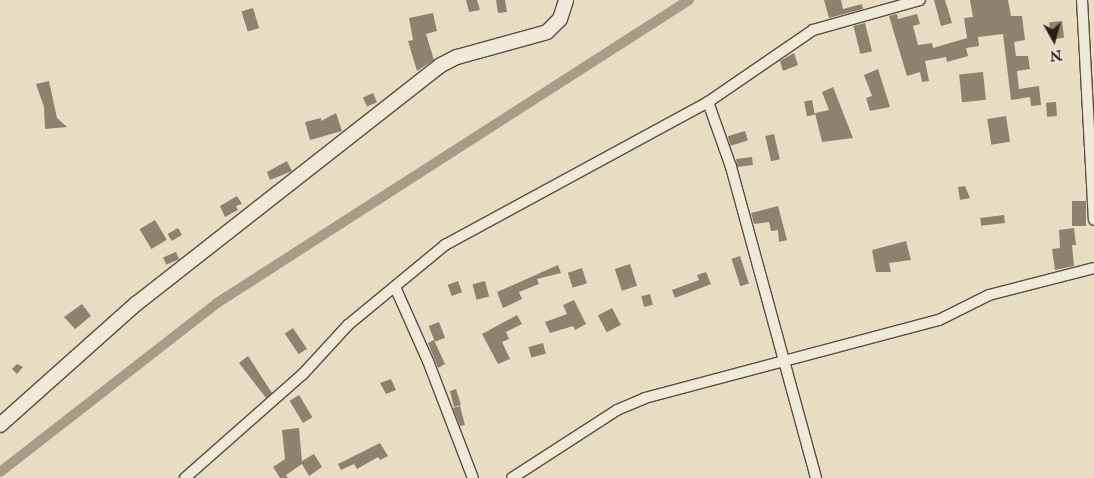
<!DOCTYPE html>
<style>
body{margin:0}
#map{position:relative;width:1094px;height:478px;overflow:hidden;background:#e7ddc2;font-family:"IM FELL English",serif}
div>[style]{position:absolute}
.canal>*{height:10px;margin:-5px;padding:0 5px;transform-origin:5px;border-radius:5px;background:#a89c87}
.building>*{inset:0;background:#8e826f;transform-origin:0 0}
.roads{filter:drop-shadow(1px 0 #5c4e40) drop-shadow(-1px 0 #5c4e40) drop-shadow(0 1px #5c4e40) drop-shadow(0 -1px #5c4e40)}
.street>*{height:10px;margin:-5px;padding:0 5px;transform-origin:5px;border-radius:5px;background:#efe9d7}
.secondary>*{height:14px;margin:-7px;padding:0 7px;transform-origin:7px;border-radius:7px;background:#efe9d7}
span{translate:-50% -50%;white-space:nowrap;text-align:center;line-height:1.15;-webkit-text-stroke:4px #efe9d7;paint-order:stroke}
.north{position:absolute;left:1029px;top:15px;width:50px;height:50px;-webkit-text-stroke:4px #efe9d7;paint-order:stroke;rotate:173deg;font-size:14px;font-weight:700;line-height:20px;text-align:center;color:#2d1f15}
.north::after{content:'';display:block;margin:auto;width:18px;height:22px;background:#2d1f15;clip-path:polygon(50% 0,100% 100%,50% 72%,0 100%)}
</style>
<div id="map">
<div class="canal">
<i style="left:0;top:472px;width:275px;rotate:-37.9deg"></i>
<i style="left:217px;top:303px;width:561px;rotate:-32.7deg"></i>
</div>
<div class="building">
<i style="clip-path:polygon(466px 0,477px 0,480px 10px,469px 12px)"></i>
<i style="clip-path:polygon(496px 0,505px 0,507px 12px,498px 13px)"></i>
<i style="clip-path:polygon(824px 0,841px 0,843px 9px,862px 4px,863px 9px,829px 18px)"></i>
<i style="clip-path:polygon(934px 0,945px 0,952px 23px,941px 26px)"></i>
<i style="clip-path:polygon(970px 0,1008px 0,1011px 16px,1022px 16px,1025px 40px,1014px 42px,1016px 56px,1028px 56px,1030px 69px,1017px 71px,1019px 89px,1039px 86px,1041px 105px,1031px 106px,1030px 97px,1011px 100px,1003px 34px,978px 37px,979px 46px,966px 48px,968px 56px,947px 62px,946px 57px,925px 61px,929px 81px,922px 82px,920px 72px,907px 76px,889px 16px,897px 14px,898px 19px,917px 14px,920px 24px,913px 26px,918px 45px,932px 43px,933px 48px,967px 38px,964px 18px,973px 17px)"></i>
<i style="left:253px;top:8px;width:21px;height:12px;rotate:73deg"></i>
<i style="clip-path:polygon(433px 13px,437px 31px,426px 34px,434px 60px,417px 71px,408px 41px,413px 40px,409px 18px)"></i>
<i style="left:1062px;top:21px;width:17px;height:13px;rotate:83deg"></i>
<i style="left:865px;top:23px;width:29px;height:12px;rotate:76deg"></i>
<i style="clip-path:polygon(794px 53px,798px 65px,783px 71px,780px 61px)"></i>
<i style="clip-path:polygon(878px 69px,890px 107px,870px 111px,866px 98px,872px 96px,864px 75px)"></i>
<i style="left:983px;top:72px;width:28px;height:24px;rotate:84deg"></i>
<i style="clip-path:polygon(49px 81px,57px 118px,67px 127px,45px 129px,44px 107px,36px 84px)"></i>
<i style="clip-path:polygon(833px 87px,853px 138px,822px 142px,815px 113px,829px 110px,822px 92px)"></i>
<i style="left:373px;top:93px;width:10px;height:11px;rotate:66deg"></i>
<i style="left:812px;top:100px;width:15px;height:8px;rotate:79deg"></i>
<i style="left:1056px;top:102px;width:14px;height:10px;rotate:86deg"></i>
<i style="clip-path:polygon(336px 113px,342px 131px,310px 140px,305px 122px,321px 118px,321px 121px)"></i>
<i style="left:1006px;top:116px;width:26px;height:19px;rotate:81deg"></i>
<i style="left:745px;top:131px;width:10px;height:18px;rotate:73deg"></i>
<i style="left:774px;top:134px;width:26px;height:9px;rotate:77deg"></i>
<i style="left:752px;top:157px;width:8px;height:16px;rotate:83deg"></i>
<i style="clip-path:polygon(287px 161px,292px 171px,270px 180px,267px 172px)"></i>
<i style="clip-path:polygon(965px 186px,970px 198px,960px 200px,958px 187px)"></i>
<i style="clip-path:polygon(237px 196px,242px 204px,236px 206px,238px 210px,225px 217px,220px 206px)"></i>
<i style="left:1072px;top:201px;width:14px;height:25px"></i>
<i style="clip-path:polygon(778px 206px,787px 240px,779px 242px,778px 230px,771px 231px,769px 222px,754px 224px,751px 213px)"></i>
<i style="left:1004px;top:215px;width:8px;height:24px;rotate:83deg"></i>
<i style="left:155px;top:220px;width:23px;height:18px;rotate:59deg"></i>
<i style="left:178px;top:228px;width:8px;height:12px;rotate:60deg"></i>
<i style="clip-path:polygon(1074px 228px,1076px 245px,1072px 245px,1074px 266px,1055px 270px,1052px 249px,1060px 248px,1059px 230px)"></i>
<i style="clip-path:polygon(906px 241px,911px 260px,889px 263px,891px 272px,876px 272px,872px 250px)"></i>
<i style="left:176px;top:252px;width:8px;height:14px;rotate:67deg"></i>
<i style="left:740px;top:256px;width:29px;height:9px;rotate:72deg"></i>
<i style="left:630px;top:264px;width:23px;height:16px;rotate:72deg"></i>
<i style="clip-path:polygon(558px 265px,561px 273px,537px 279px,539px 284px,519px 292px,522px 299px,503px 308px,497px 292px)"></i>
<i style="left:582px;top:268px;width:16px;height:15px;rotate:72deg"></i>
<i style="clip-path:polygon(706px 272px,711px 284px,675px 298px,672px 290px,699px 280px,697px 275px)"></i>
<i style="left:458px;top:281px;width:12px;height:11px;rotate:70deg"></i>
<i style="left:485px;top:281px;width:16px;height:13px;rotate:75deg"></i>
<i style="left:650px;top:294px;width:11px;height:9px;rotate:75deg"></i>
<i style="clip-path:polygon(574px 300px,586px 324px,575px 330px,573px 326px,550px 333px,545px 322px,567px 314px,563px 305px)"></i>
<i style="clip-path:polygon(82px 304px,91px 316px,75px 329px,64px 317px)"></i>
<i style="left:612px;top:308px;width:19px;height:16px;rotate:62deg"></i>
<i style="clip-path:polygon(517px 315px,522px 324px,506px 332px,509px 339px,502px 342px,510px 359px,498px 364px,482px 334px)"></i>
<i style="left:439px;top:322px;width:17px;height:11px;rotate:69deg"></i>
<i style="left:293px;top:328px;width:25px;height:10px;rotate:56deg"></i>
<i style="clip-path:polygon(434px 340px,445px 364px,438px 368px,428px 343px)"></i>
<i style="left:543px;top:343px;width:11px;height:15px;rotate:75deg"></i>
<i style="clip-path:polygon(248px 356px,272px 393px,266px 398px,239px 363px)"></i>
<i style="clip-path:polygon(17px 364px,23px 367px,17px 374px,12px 369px)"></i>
<i style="clip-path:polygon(391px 379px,396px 390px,386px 394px,380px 383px)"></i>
<i style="clip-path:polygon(456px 389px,461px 405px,454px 407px,450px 391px)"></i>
<i style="left:299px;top:395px;width:26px;height:11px;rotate:59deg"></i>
<i style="clip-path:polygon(460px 406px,465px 425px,460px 426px,453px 408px)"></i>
<i style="clip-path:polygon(299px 428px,302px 461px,314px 454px,322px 467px,309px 476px,302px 464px,286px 475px,288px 478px,280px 478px,273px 467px,285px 459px,282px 430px)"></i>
<i style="clip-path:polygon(380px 443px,388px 456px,380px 460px,378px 457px,357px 469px,354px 464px,341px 470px,338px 464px)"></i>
</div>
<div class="roads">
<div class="street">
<i style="left:1082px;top:0;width:220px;rotate:86.9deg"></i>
<i style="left:708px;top:102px;width:69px;rotate:70.5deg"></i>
<i style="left:731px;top:167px;width:322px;rotate:74.7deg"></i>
<i style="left:395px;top:287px;width:81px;rotate:66deg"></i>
<i style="left:428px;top:361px;width:125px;rotate:69deg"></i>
<i style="left:185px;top:478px;width:157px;rotate:-41.4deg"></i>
<i style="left:303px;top:374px;width:67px;rotate:-47.4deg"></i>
<i style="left:348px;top:325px;width:126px;rotate:-39.5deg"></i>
<i style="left:445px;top:245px;width:299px;rotate:-28.5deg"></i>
<i style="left:708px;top:102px;width:127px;rotate:-34.4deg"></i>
<i style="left:813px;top:30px;width:111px;rotate:-15.7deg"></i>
<i style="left:512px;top:478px;width:125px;rotate:-32.9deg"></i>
<i style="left:617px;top:410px;width:30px;rotate:-23deg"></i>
<i style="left:645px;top:398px;width:304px;rotate:-14.9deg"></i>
<i style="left:939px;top:320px;width:56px;rotate:-26.6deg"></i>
<i style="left:989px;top:295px;width:108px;rotate:-14.4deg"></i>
</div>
<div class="secondary">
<i style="left:0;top:425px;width:182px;rotate:-41.7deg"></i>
<i style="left:136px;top:304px;width:387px;rotate:-38.1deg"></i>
<i style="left:441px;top:65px;width:18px;rotate:-27deg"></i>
<i style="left:457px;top:57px;width:93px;rotate:-15.5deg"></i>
<i style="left:547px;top:32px;width:18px;rotate:-45deg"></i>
<i style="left:560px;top:19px;width:20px;rotate:-72deg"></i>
</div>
</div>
<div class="north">N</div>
</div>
